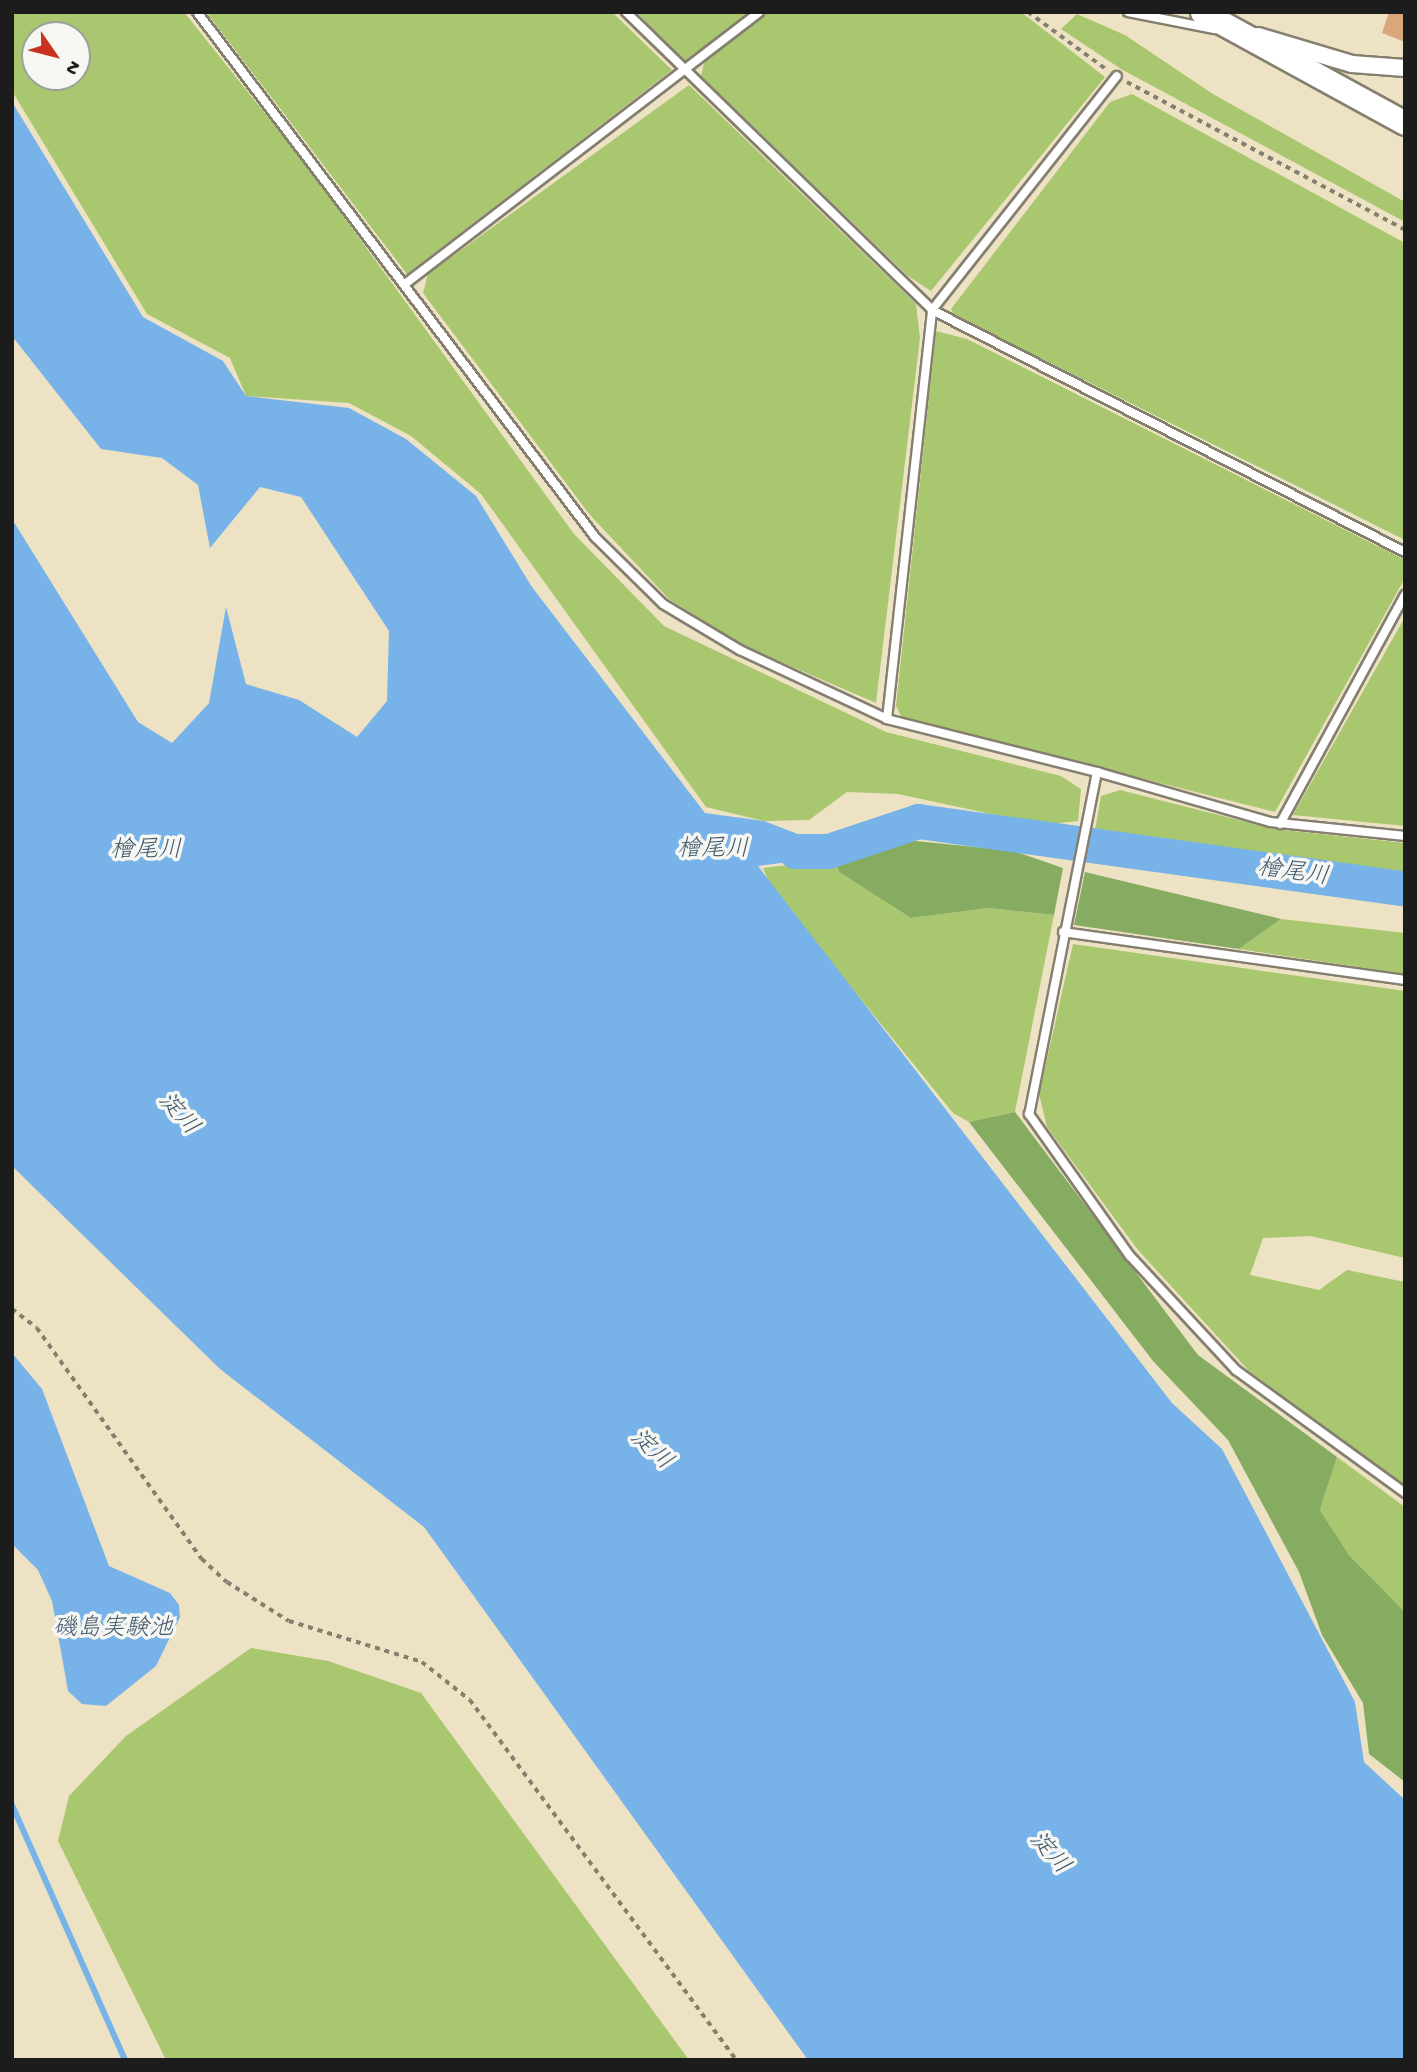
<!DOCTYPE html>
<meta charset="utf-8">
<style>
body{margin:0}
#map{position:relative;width:1417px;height:2072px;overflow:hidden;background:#eee2c4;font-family:"Gochi Hand","Klee One",sans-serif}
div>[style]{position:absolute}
.green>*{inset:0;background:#a9c76e}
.forest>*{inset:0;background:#86ac61}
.water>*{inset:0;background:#77b3e8}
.stream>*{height:6px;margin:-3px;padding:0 3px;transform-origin:3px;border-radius:3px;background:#77b3e8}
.river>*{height:35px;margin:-17.5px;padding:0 17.5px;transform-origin:17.5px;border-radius:17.5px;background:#77b3e8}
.building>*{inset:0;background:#daa67a}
.path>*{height:3.5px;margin-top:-1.75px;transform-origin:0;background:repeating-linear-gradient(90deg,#857f70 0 5px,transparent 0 10px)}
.roads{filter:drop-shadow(2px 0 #857f70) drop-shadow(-2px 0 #857f70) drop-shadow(0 2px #857f70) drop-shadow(0 -2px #857f70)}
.lane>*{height:8px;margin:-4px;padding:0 4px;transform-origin:4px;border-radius:4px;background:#fff}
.street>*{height:16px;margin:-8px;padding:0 8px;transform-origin:8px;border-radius:8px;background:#fff}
.secondary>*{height:23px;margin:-11.5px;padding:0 11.5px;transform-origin:11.5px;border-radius:11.5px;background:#fff}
span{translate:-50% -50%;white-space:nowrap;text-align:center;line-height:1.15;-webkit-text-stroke:7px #f6f6f2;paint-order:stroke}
.water-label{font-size:24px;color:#40586e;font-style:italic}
.frame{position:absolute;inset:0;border:14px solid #1c1c1c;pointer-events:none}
.north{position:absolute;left:21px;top:21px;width:70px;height:70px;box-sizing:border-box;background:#f6f6f2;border:2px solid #9f9f9c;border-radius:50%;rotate:125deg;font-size:19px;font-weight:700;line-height:28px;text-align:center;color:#1c1c1c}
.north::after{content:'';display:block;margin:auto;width:24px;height:32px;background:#c8321e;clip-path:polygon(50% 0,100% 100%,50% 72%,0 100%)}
</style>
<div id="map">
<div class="green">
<i style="clip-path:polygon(evenodd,12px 12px,184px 12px,307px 166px,574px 534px,664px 626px,886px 732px,1061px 776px,1081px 789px,1078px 821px,1042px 825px,898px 794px,847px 792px,809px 820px,764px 821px,706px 807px,481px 494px,411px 436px,349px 403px,246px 396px,230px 358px,147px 314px,12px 91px,12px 12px,35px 35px,77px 35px,77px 77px,35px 77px,35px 35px)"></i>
<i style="clip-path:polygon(206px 12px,612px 12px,672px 70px,407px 274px)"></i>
<i style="clip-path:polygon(636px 12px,750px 12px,687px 63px)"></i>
<i style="clip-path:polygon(768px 12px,1021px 12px,1105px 77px,931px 291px,908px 276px,701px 76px,704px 63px)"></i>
<i style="clip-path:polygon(1077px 14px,1125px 35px,1213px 94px,1405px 202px,1405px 222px,1121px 69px,1061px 29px)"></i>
<i style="clip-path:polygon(689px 85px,916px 304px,920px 338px,876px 703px,742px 645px,669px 599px,590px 515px,423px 293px,428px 274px)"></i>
<i style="clip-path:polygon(1132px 94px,1405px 243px,1405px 540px,954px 315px,951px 309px,1110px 102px)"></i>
<i style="clip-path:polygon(936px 331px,967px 339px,1405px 560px,1405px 578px,1275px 812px,902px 718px,896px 706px)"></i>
<i style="clip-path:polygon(1405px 617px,1405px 826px,1293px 815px)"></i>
<i style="clip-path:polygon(1120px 790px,1274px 829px,1405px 843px,1405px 879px,1094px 836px,1101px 796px)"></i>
<i style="clip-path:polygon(835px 859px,839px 872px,911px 918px,988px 908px,1054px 915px,1015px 1112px,969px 1122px,953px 1113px,771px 888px,763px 868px)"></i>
<i style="clip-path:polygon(1281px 919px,1405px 933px,1405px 974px,1239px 949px)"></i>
<i style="clip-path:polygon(1073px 944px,1405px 991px,1405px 1258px,1311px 1236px,1263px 1238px,1250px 1275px,1319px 1290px,1347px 1270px,1405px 1282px,1405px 1486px,1249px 1371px,1138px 1250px,1047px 1127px,1039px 1094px)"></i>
<i style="clip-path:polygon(1337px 1457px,1405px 1507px,1405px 1612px,1349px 1555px,1320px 1510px)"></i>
<i style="clip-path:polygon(251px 1648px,328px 1661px,421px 1693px,689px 2060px,166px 2060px,58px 1841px,69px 1796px,126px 1736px)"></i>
</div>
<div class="forest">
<i style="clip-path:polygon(906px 840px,1014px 851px,1063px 868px,1054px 915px,988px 908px,911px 918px,839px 872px,835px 859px)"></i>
<i style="clip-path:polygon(1085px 872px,1156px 889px,1281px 919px,1239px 949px,1074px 925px)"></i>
<i style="clip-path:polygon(1015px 1112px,1198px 1355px,1337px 1457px,1320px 1510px,1349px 1555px,1405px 1612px,1405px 1782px,1369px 1754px,1363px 1703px,1322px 1635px,1299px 1572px,1228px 1440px,1153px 1361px,969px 1122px)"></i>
</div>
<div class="water">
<i style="clip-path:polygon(12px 102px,143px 317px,223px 361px,246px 396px,349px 408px,406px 439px,476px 496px,532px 587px,705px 813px,764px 821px,850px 854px,758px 866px,1172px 1403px,1222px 1449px,1355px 1702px,1364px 1762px,1405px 1800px,1405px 2060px,808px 2060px,424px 1527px,220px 1369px,12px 1166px,12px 519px,138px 722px,172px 743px,209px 703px,226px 607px,246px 684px,299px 700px,357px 737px,387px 701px,389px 631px,301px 497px,260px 487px,210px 548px,198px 485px,162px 458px,101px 449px,12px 336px)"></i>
<i style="clip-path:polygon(12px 1353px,42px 1389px,109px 1566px,170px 1593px,179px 1605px,180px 1617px,156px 1666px,106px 1706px,82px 1704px,68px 1691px,52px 1601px,38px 1570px,12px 1544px)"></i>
</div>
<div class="stream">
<i style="left:12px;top:1805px;width:279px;rotate:66.1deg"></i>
</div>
<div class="river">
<i style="left:795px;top:851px;width:33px"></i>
<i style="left:828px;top:851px;width:95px;rotate:-18.4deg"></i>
<i style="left:918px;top:821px;width:492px;rotate:7.9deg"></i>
</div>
<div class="building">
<i style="clip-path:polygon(1389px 12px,1405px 12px,1405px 42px,1382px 33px)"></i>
</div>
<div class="path">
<i style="left:1028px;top:12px;width:97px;rotate:36.2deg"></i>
<i style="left:1127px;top:82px;width:315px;rotate:28deg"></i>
<i style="left:12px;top:1309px;width:31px;rotate:37deg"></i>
<i style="left:37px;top:1328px;width:284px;rotate:54.5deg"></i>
<i style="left:202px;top:1559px;width:34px;rotate:43deg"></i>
<i style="left:227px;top:1582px;width:73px;rotate:32.2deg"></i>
<i style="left:289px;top:1621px;width:139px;rotate:17.1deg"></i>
<i style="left:422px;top:1662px;width:61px;rotate:38.4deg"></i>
<i style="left:470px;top:1700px;width:448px;rotate:53.5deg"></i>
</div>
<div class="roads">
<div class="lane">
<i style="left:197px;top:12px;width:659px;rotate:52.83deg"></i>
<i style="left:595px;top:537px;width:95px;rotate:44.6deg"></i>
<i style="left:663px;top:604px;width:90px;rotate:30.9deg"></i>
<i style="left:740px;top:650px;width:162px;rotate:25.1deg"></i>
<i style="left:887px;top:719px;width:217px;rotate:14.2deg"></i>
<i style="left:1097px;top:772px;width:349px;rotate:101.2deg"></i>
<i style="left:1029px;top:1114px;width:174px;rotate:54.6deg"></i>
<i style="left:1130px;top:1256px;width:156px;rotate:47.1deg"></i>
<i style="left:1236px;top:1370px;width:209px;rotate:36deg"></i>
<i style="left:626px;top:12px;width:427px;rotate:44.2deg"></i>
<i style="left:932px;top:310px;width:531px;rotate:27.1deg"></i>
<i style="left:1128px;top:12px;width:88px;rotate:11.2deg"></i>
<i style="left:405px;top:284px;width:446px;rotate:-37.5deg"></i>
<i style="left:887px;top:719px;width:411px;rotate:-83.7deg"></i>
<i style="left:932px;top:310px;width:298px;rotate:-51.7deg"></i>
<i style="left:1097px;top:772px;width:180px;rotate:16.1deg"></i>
<i style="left:1270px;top:822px;width:136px;rotate:5.9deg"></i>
<i style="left:1280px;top:824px;width:261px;rotate:-61.4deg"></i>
<i style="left:1063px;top:932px;width:345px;rotate:8deg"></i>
</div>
<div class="street">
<i style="left:1258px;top:36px;width:98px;rotate:16.6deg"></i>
<i style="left:1352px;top:64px;width:53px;rotate:4.3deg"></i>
</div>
<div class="secondary">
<i style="left:1202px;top:12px;width:231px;rotate:28.7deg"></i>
</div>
</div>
<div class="water-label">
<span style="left:713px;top:851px">檜尾川</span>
<span style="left:146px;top:852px">檜尾川</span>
<span style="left:1293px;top:874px;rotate:8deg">檜尾川</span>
<span style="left:177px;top:1115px;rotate:48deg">淀川</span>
<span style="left:650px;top:1451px;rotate:42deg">淀川</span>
<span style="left:113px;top:1630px">磯島実験池</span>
<span style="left:1048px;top:1854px;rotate:48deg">淀川</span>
</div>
<div class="frame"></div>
<div class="north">N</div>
</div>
